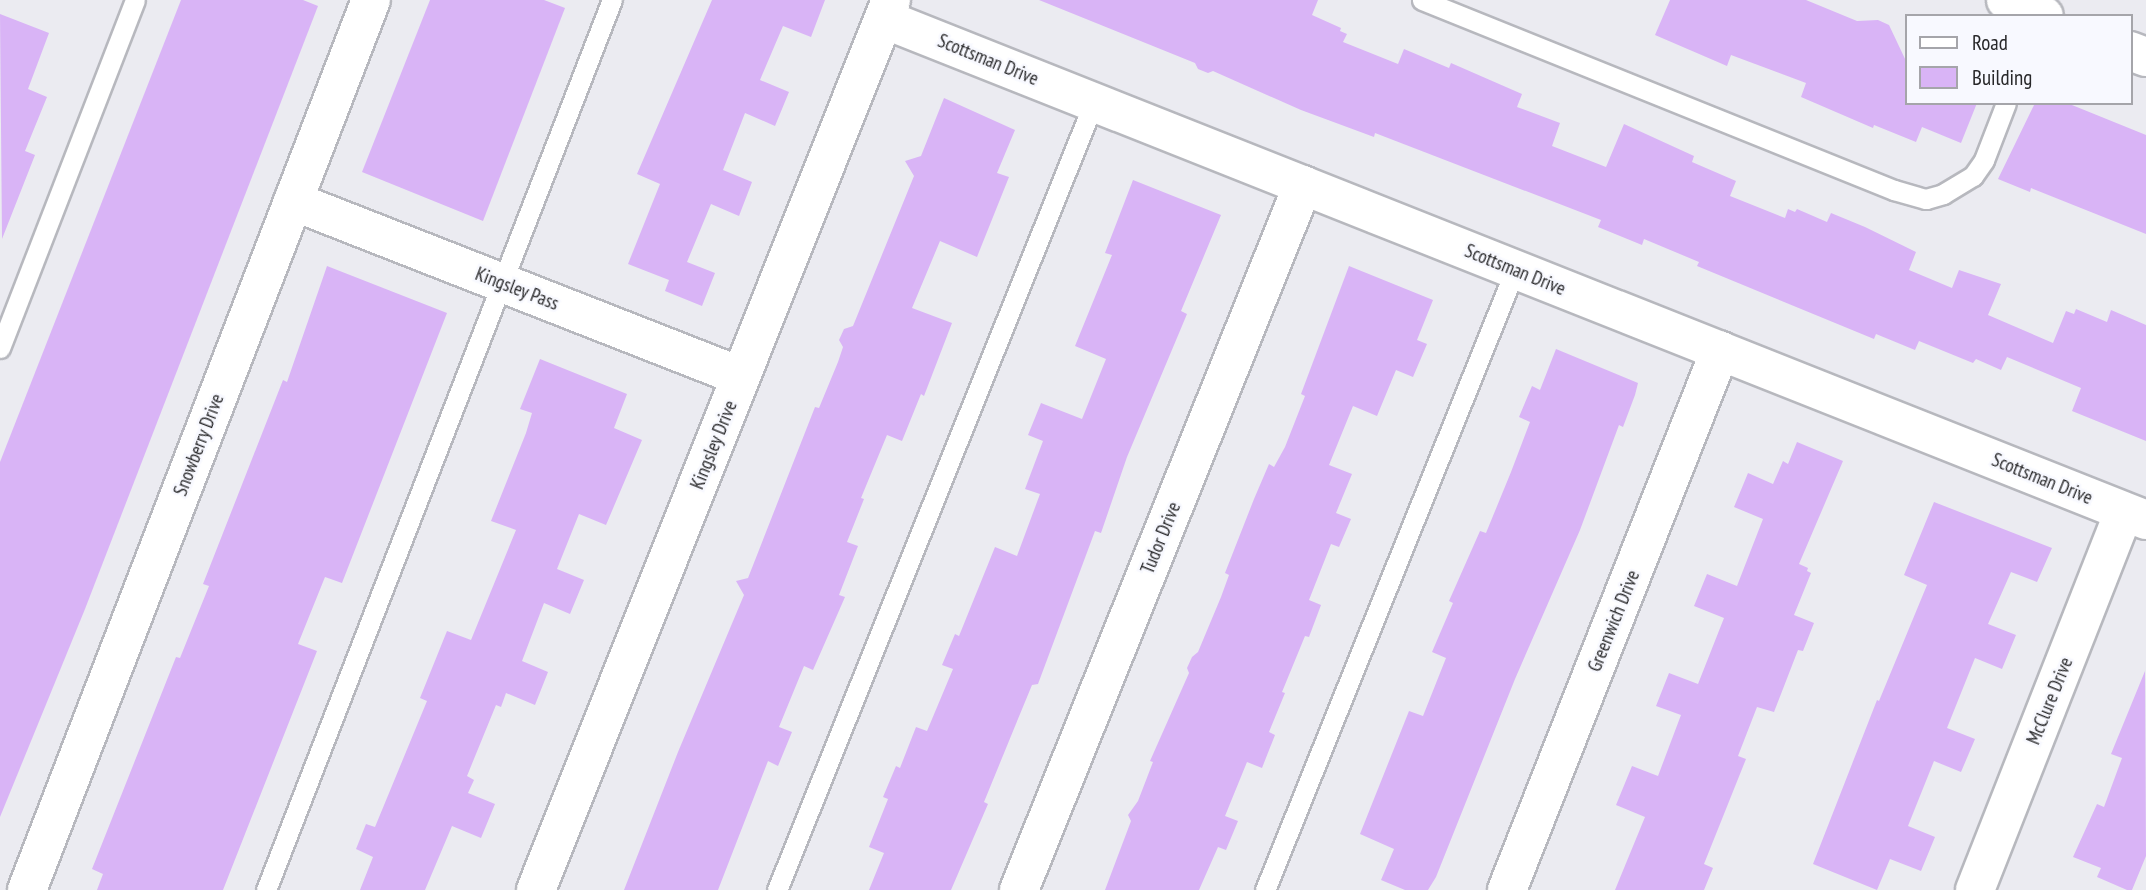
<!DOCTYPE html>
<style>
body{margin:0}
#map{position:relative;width:2146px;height:890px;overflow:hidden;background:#ebebf1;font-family:"PT Sans Narrow",sans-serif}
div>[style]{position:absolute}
.building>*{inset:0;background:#d9b4f6}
.roads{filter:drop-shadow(2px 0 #b7b8be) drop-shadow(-2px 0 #b7b8be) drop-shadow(0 2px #b7b8be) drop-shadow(0 -2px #b7b8be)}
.lane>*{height:19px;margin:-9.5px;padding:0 9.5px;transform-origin:9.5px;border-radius:9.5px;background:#fff}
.street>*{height:38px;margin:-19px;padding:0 19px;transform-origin:19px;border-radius:19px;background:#fff}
span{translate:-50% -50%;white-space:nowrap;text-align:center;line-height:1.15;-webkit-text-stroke:5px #f8f9ff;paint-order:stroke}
.street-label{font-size:19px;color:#28282a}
.legend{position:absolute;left:1905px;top:14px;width:228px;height:91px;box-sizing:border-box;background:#f8f9ff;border:2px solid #a5a5aa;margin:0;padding:9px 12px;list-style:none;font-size:21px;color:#28282a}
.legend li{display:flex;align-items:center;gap:14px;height:35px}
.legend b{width:35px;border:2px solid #a5a5aa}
</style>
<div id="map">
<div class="building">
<i style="clip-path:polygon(181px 0,303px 0,318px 6px,85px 609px,0 817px,0 462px)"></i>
<i style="clip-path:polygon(430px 0,544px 0,565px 8px,483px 221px,362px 172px)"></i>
<i style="clip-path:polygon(712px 0,825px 0,811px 37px,783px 26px,760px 80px,789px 92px,775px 126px,745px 113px,723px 170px,752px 182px,739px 216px,711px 204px,687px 262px,715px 273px,702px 306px,665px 291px,669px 280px,628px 264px,660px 184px,637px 174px)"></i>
<i style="clip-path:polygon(1039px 0,1318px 0,1312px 15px,1341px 28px,1340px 31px,1347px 34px,1343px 42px,1398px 64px,1404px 49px,1449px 68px,1451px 63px,1522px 94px,1517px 107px,1560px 123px,1552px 146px,1606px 167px,1624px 124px,1694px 156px,1692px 162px,1736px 181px,1730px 196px,1785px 218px,1788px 209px,1795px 212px,1797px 209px,1827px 222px,1831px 213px,1865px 227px,1916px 252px,1909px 270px,1952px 288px,1959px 270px,2001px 284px,1988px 315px,2053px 343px,2066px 311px,2074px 314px,2076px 309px,2107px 322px,2111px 310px,2146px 325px,2146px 441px,2072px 411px,2081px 388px,2007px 357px,2001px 370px,1976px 359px,1973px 363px,1919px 341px,1915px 350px,1876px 334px,1874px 339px,1697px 266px,1699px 262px,1644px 239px,1642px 245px,1598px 227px,1601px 220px,1375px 133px,1374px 137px,1301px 110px,1213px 71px,1208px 73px,1198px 69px,1195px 63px)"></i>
<i style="clip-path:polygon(1670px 0,1806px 0,1857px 21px,1878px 20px,1889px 25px,1906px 61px,1906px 103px,1977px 103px,1961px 143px,1922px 127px,1916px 142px,1874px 125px,1873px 128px,1801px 97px,1806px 83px,1731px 55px,1727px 66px,1655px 35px)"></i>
<i style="clip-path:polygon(0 14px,49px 33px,28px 89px,47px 97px,25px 151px,35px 155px,2px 239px)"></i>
<i style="clip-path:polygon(944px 98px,1015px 130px,997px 173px,1009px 177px,977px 257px,940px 241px,912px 308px,952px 323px,924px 396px,921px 394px,902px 441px,887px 435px,861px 498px,864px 499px,847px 542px,858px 546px,839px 595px,845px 597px,813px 670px,804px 666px,779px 727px,792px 732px,778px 766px,768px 761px,718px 890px,624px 890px,678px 752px,744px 595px,736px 581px,748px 578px,815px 407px,819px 408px,838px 362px,843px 347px,839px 340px,844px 329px,853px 326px,914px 176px,905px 161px,921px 156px)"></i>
<i style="clip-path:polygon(2035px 103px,2067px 103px,2146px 135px,2146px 234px,2031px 188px,2030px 192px,1998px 179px)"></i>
<i style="clip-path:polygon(1133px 180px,1221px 215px,1181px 311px,1187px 314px,1127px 457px,1101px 533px,1095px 531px,1038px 684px,1032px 685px,1011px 736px,984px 802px,988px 804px,951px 890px,869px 890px,884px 853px,869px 847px,888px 799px,883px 797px,896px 766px,900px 768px,916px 727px,927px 731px,953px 669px,942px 665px,955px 634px,959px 636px,995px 547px,1017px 556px,1040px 494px,1025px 489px,1043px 441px,1028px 435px,1041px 403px,1082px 419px,1106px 359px,1075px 346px,1112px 255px,1105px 253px)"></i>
<i style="clip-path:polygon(327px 266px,447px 313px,342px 583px,325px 577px,298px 644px,317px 651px,223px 890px,97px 890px,103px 874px,92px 869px,176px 657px,180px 658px,209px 586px,203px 584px,283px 380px,287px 382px)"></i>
<i style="clip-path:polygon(1349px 266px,1433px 300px,1417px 340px,1427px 344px,1413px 377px,1396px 370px,1377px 416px,1353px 406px,1329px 465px,1352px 474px,1336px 513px,1351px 519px,1339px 547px,1331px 544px,1309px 600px,1321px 605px,1309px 637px,1305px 636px,1282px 692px,1285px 693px,1269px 732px,1275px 735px,1262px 768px,1247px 762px,1225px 816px,1238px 821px,1226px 850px,1218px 847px,1199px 890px,1105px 890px,1131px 821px,1128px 815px,1138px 801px,1153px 762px,1150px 761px,1189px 673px,1187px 668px,1192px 657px,1198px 652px,1221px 597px,1229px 575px,1225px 573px,1254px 499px,1269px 464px,1274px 467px,1285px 447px,1305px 396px,1301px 394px)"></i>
<i style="clip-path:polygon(1556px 349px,1638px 383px,1635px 395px,1623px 427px,1619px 425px,1580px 530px,1515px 679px,1436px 877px,1428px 890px,1405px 890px,1381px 880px,1394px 849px,1360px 834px,1409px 711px,1423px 716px,1446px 658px,1432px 652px,1453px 603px,1449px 601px,1480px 531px,1486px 533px,1511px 472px,1530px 422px,1519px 417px,1532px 386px,1540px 390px)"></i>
<i style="clip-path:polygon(540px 359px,627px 394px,614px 428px,642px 440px,606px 525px,579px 514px,557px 569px,584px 580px,570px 614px,544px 603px,522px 661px,548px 672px,535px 705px,506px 693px,501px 707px,496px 705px,467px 776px,474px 780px,468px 793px,495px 804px,481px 838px,452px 826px,425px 890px,360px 890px,373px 857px,356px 849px,366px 824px,375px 827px,427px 701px,420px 698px,447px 631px,471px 640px,516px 530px,491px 521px,526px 433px,532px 413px,520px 409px)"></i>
<i style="clip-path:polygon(1797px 442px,1843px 461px,1799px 564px,1808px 568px,1807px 571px,1811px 573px,1794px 615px,1814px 623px,1803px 651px,1798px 650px,1774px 712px,1757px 707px,1738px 756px,1746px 759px,1704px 864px,1713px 868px,1704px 890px,1615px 890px,1645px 817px,1616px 805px,1632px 766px,1658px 776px,1681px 715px,1656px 706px,1669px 673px,1698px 684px,1724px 618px,1694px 606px,1707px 574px,1737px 586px,1763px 519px,1734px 507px,1748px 473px,1773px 484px,1783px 461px,1788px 464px)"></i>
<i style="clip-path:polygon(1934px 502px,2052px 548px,2037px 582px,2011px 572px,1988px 624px,2016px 635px,2002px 669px,1975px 658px,1947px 728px,1975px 739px,1961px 772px,1934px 761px,1908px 826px,1935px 837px,1921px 871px,1890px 859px,1877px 890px,1813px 864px,1877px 700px,1879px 701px,1927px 585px,1904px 575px)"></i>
<i style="clip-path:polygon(2145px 671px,2146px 856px,2132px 890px,2127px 890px,2097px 877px,2101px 868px,2073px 857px,2097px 804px,2104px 807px,2122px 758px,2111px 754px)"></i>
</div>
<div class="roads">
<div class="lane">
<i style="left:1422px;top:0;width:509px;rotate:21.93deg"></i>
<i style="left:1894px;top:190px;width:33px;rotate:16deg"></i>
<i style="left:1926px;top:199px;width:18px;rotate:-16deg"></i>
<i style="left:1943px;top:194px;width:35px;rotate:-31deg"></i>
<i style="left:1973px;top:176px;width:19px;rotate:-55deg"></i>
<i style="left:1984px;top:160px;width:61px;rotate:-68.9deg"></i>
<i style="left:0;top:348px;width:373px;rotate:-68.8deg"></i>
<i style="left:266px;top:890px;width:955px;rotate:-68.76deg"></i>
<i style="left:777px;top:890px;width:849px;rotate:-68.09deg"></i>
<i style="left:1265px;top:890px;width:669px;rotate:-68.04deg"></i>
</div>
<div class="street">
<i style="left:2006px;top:0;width:41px;rotate:22.8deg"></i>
<i style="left:884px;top:19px;width:1358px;rotate:21.65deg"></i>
<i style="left:2130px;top:51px;width:17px;rotate:21deg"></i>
<i style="left:293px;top:201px;width:481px;rotate:21.4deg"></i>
<i style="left:27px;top:890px;width:954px;rotate:-68.87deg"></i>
<i style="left:536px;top:890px;width:958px;rotate:-68.25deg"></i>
<i style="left:1019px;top:890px;width:760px;rotate:-68.06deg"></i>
<i style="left:1507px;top:890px;width:580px;rotate:-68.44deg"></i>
<i style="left:1975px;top:890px;width:406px;rotate:-68.5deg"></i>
</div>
</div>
<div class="street-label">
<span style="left:988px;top:60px;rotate:22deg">Scottsman Drive</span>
<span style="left:1515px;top:270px;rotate:22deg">Scottsman Drive</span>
<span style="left:517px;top:289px;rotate:21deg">Kingsley Pass</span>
<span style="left:199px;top:445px;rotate:-69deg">Snowberry Drive</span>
<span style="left:714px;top:445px;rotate:-68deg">Kingsley Drive</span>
<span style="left:2042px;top:479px;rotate:22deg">Scottsman Drive</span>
<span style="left:1161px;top:538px;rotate:-68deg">Tudor Drive</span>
<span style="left:1614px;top:621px;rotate:-68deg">Greenwich Drive</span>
<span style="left:2050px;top:701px;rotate:-68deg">McClure Drive</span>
</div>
<ul class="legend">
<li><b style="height:9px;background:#fff"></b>Road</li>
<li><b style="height:19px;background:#d9b4f6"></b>Building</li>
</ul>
</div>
